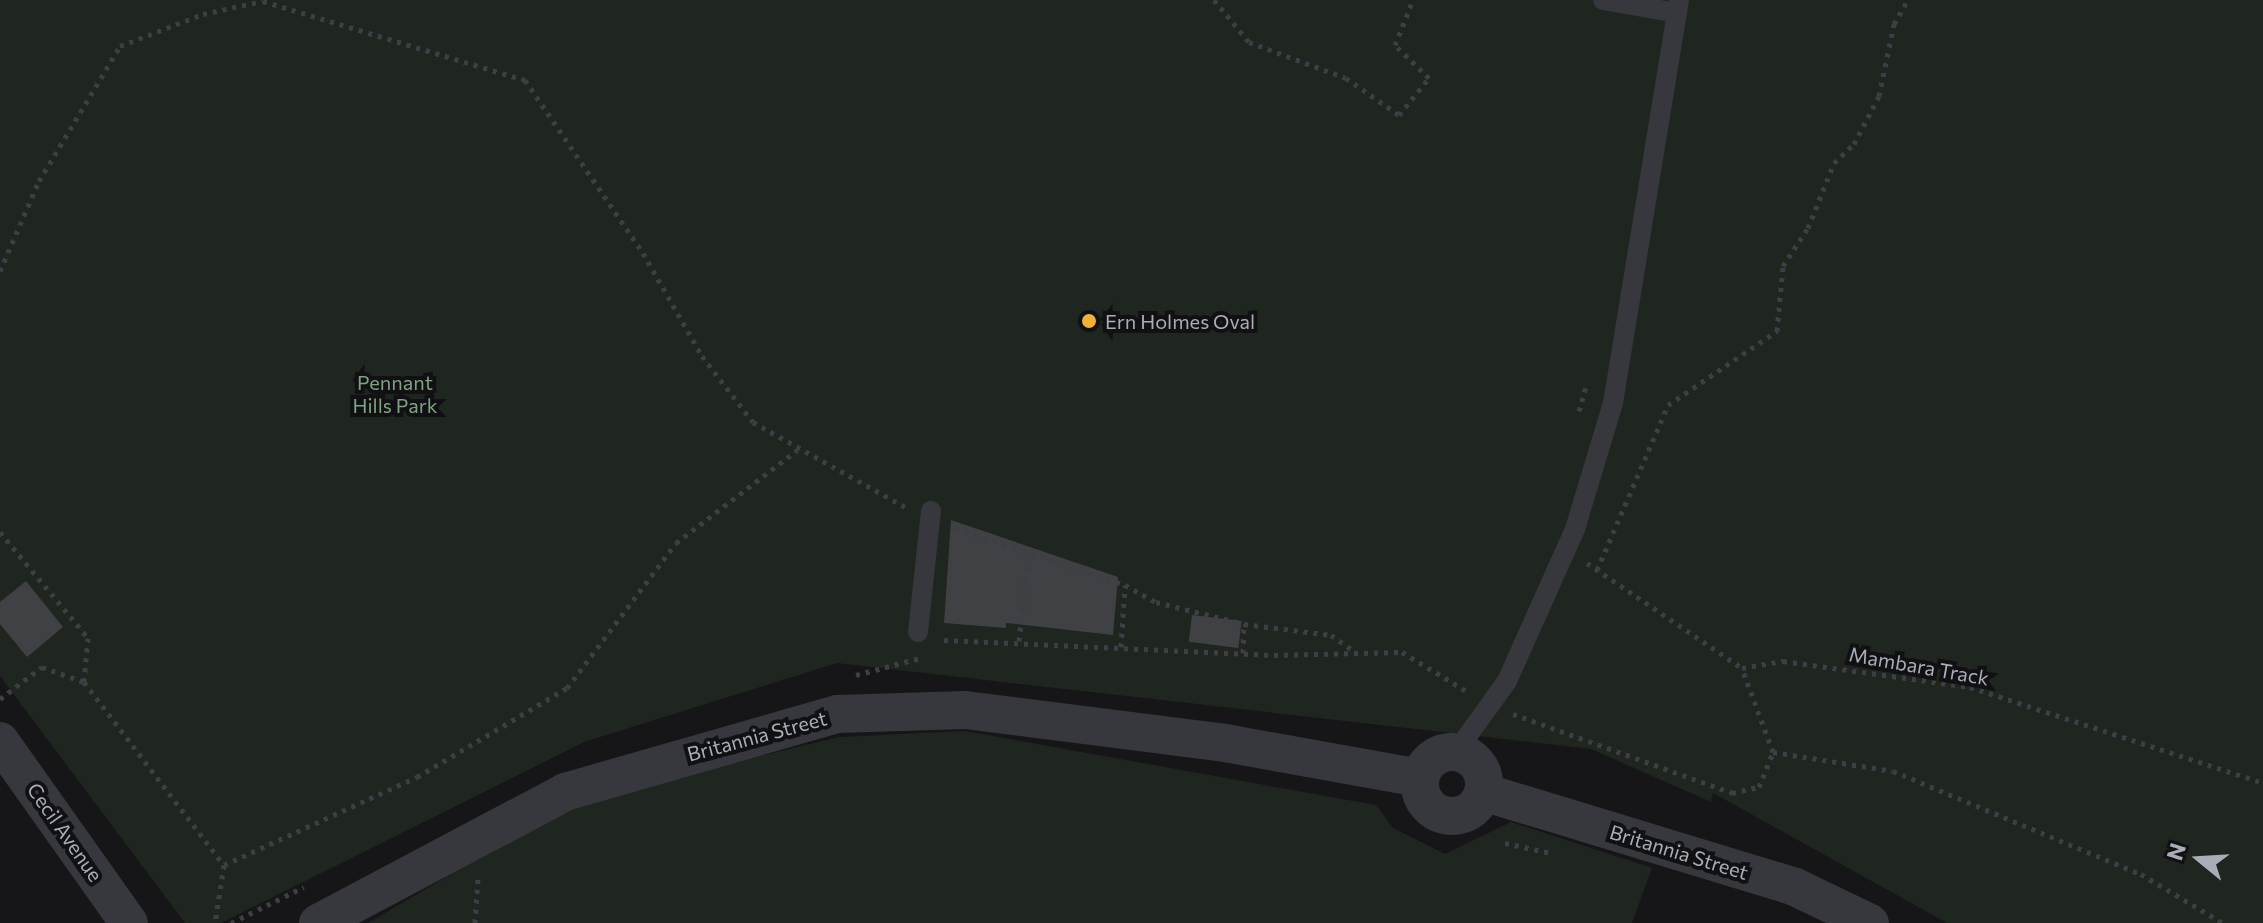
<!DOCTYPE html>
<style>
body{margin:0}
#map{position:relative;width:2263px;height:923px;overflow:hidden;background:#161618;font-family:Commissioner,sans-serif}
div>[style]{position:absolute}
.green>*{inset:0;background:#1e261f}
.building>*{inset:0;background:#404145;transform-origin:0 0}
.path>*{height:5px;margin-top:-2.5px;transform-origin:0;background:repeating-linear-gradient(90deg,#3d3f44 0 4px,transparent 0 10px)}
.lane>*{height:20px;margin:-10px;padding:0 10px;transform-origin:10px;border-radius:10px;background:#37383d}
.street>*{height:38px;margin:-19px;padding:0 19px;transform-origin:19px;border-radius:19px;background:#37383d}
.street>.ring{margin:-19px;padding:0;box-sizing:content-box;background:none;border:38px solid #37383d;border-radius:50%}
.dots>*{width:22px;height:22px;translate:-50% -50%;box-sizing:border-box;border:4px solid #111113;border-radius:50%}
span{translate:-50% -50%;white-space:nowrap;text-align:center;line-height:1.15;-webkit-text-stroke:8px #111113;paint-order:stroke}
.poi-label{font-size:20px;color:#a8adb8}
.left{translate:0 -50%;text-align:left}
.park-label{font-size:20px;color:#7fa381}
.street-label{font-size:20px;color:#a8adb8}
.north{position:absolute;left:2159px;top:819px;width:80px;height:80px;-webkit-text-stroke:6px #111113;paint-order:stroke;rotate:288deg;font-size:22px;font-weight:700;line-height:32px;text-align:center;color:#a8adb8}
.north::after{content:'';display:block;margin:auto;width:28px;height:36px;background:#a8adb8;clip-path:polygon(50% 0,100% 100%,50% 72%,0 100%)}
</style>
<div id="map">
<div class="green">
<i style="clip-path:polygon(0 0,2263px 0,2263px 923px,1947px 923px,1713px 793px,1711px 802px,1591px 749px,837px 663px,584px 742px,221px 923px,185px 923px,0 676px)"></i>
<i style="clip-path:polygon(965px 731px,1376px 805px,1393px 828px,1445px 854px,1511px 822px,1652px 868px,1632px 923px,368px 923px,577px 800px,839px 737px)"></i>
</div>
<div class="building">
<i style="clip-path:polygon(951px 520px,1118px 577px,1113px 635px,1006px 623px,1006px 628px,944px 623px)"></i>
<i style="clip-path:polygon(26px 581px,63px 627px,27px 657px,0 624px,0 602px)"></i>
<i style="left:1192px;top:615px;width:50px;height:27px;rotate:7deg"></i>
</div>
<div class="path">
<i style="left:1214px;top:0;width:55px;rotate:50.2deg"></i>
<i style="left:1249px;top:42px;width:103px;rotate:20.4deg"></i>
<i style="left:1346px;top:78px;width:65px;rotate:34.9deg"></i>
<i style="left:1399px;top:115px;width:48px;rotate:-51deg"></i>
<i style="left:1429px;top:78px;width:47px;rotate:-135.9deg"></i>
<i style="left:1395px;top:45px;width:48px;rotate:-68.2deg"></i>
<i style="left:0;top:271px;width:98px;rotate:-66.6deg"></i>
<i style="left:39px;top:181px;width:157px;rotate:-59deg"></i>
<i style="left:120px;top:46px;width:89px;rotate:-21.1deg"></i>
<i style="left:203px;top:14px;width:61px;rotate:-12.2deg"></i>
<i style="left:263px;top:1px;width:274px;rotate:16.8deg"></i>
<i style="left:525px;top:80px;width:209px;rotate:55.7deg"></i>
<i style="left:643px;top:253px;width:119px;rotate:60.2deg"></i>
<i style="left:702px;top:356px;width:83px;rotate:52.3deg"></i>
<i style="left:753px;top:422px;width:174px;rotate:29.2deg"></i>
<i style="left:1579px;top:411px;width:26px;rotate:-74deg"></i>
<i style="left:955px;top:528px;width:179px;rotate:18.5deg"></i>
<i style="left:1125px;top:585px;width:35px;rotate:29deg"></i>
<i style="left:1156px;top:602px;width:91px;rotate:14deg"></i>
<i style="left:1244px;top:624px;width:88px;rotate:7.2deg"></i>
<i style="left:1331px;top:635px;width:32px;rotate:35deg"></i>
<i style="left:0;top:532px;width:138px;rotate:50.3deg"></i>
<i style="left:88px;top:638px;width:44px;rotate:95.2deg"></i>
<i style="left:1587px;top:563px;width:187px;rotate:34.1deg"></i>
<i style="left:1597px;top:570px;width:180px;rotate:-66.7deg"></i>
<i style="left:1668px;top:405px;width:132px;rotate:-34.2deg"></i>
<i style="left:1777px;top:331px;width:65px;rotate:-84.7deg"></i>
<i style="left:1783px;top:266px;width:45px;rotate:-56.7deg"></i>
<i style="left:1808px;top:228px;width:70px;rotate:-68.2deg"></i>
<i style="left:1834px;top:163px;width:28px;rotate:-44deg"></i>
<i style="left:1854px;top:144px;width:54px;rotate:-62.5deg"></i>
<i style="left:1879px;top:96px;width:74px;rotate:-78.2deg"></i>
<i style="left:1894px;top:24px;width:28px;rotate:-60deg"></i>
<i style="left:944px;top:640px;width:330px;rotate:2.6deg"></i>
<i style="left:1274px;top:655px;width:128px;rotate:-1.3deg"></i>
<i style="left:1402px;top:652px;width:77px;rotate:31.2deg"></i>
<i style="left:1019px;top:641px;width:88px;rotate:-84.2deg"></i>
<i style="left:1121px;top:647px;width:62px;rotate:-86.3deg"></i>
<i style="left:1243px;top:653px;width:29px;rotate:-88deg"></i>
<i style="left:856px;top:675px;width:66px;rotate:-14.9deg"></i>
<i style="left:0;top:699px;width:53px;rotate:-37.3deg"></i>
<i style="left:42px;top:667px;width:45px;rotate:19.7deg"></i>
<i style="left:84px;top:682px;width:230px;rotate:52.6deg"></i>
<i style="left:224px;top:865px;width:59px;rotate:98.8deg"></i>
<i style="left:1513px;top:714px;width:233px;rotate:19.8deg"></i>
<i style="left:1732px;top:793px;width:28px;rotate:-13deg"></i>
<i style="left:1759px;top:787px;width:38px;rotate:-68deg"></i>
<i style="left:1773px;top:752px;width:90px;rotate:-110.3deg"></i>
<i style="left:1742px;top:668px;width:42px;rotate:-9.7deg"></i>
<i style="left:1783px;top:661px;width:189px;rotate:7.9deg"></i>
<i style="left:1970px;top:687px;width:308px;rotate:18.1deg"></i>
<i style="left:1773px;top:752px;width:121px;rotate:9deg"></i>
<i style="left:1893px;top:771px;width:269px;rotate:22.6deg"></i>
<i style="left:2141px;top:874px;width:96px;rotate:30.9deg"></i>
<i style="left:1505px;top:843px;width:47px;rotate:12.3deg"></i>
<i style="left:224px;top:865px;width:212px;rotate:-24.5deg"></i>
<i style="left:417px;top:777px;width:174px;rotate:-30.7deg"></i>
<i style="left:567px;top:688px;width:181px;rotate:-53.1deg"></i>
<i style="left:676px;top:543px;width:153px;rotate:-37.5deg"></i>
<i style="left:231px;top:923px;width:81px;rotate:-26.3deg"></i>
<i style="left:475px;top:923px;width:47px;rotate:-86.3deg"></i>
</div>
<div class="lane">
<i style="left:1603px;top:0;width:75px;rotate:10deg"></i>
<i style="left:918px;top:632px;width:122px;rotate:-83.9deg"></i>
<i style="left:1456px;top:752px;width:87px;rotate:-54.3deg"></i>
<i style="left:1507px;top:681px;width:167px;rotate:-65.9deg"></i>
<i style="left:1575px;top:529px;width:132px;rotate:-73.2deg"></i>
<i style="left:1613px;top:403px;width:408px;rotate:-80.7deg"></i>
</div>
<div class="street">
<i style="left:0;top:741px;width:223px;rotate:54.7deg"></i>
<i class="ring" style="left:1420px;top:752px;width:26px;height:26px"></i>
<i style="left:1483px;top:792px;width:326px;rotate:16.9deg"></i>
<i style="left:1795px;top:887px;width:83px;rotate:25.6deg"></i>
<i style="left:318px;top:923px;width:280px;rotate:-27.9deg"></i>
<i style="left:565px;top:792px;width:283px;rotate:-16deg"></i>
<i style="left:837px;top:714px;width:128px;rotate:-1.8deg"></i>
<i style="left:965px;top:710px;width:262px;rotate:7.2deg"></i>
<i style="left:1225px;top:743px;width:198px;rotate:10.2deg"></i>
</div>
<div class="dots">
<i style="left:1089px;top:321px;background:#f2b134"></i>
</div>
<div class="poi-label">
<span class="left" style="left:1105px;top:321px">Ern Holmes Oval</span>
</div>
<div class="park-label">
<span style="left:395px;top:394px">Pennant<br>Hills Park</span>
</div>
<div class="street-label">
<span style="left:1919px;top:666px;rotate:10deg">Mambara Track</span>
<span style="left:757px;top:736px;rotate:-15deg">Britannia Street</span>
<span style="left:65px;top:832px;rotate:55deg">Cecil Avenue</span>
<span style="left:1679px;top:852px;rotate:17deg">Britannia Street</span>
</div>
<div class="north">N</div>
</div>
